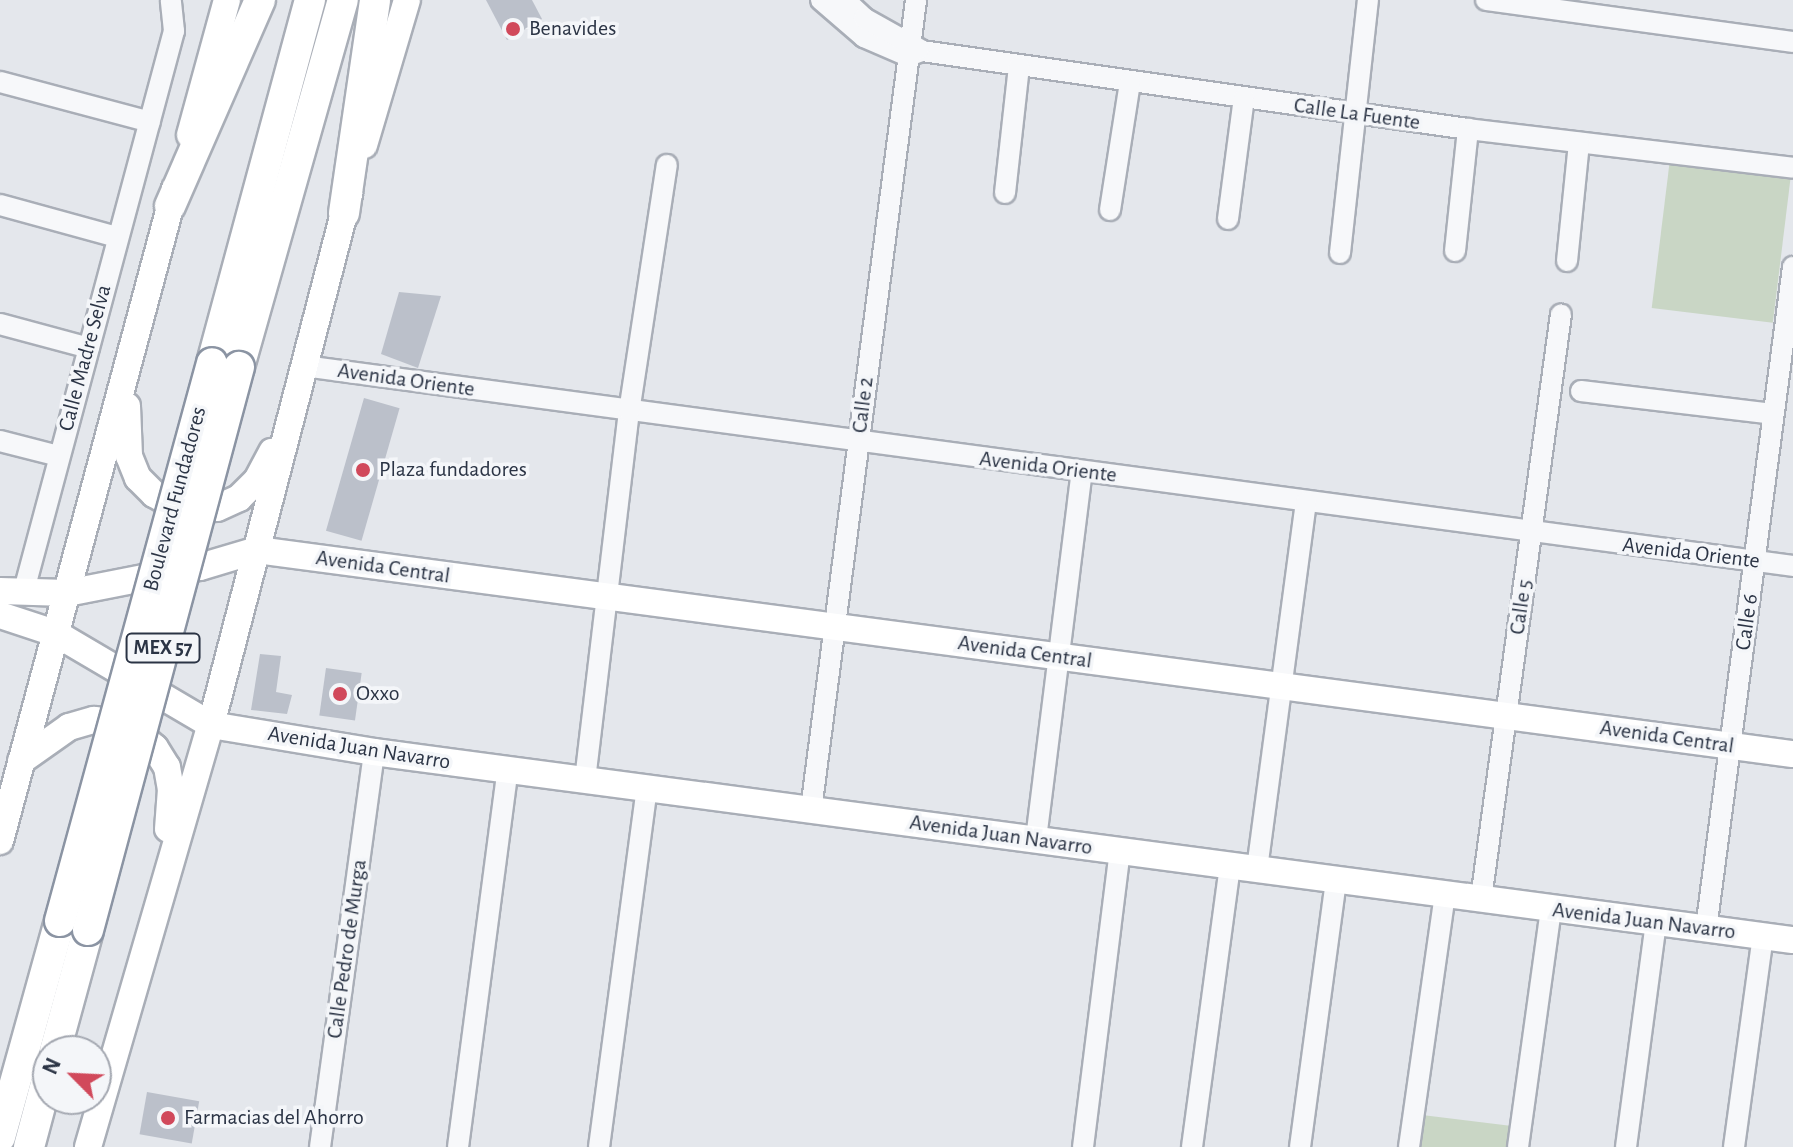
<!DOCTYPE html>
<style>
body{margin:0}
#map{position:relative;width:1793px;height:1147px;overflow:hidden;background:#e4e7ec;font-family:"Alegreya Sans",sans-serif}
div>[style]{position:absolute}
.green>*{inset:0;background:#c9d6c5;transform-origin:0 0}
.building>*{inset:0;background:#bbc0ca;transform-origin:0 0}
.roads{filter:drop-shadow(2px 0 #a9aeb7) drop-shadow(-2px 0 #a9aeb7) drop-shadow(0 2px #a9aeb7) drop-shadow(0 -2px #a9aeb7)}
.minor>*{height:20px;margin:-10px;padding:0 10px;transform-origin:10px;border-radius:10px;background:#f7f8fa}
.major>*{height:26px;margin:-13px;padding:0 13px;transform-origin:13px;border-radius:13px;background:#fff}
.highway>*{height:30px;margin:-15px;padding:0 15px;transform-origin:15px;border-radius:15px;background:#fff}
.bridges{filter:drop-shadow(2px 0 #8b94a3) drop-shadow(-2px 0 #8b94a3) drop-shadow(0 2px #8b94a3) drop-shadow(0 -2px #8b94a3)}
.highway-bridge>*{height:30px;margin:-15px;padding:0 15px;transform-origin:15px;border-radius:15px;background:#fff}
.dots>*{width:22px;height:22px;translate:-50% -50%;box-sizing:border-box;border:4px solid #f4f6f9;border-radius:50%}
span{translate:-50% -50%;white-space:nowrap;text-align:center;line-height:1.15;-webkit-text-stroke:7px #f4f6f9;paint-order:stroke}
.shield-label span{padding:2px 6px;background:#f4f6f9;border:2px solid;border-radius:6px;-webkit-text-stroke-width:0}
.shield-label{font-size:20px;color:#2b3445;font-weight:700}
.poi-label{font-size:22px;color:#2b3445}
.left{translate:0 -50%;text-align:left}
.street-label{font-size:22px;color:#2b3445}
.north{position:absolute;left:32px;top:1035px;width:80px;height:80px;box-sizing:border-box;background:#f4f6f9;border:2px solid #a4a8b1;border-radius:50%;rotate:294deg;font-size:22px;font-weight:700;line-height:32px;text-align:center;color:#2b3445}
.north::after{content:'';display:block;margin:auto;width:28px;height:36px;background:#d1495b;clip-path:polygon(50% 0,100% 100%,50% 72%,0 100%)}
</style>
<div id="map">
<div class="green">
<i style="left:1670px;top:159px;width:122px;height:150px;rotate:7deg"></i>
<i style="clip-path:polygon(1414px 1114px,1520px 1127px,1517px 1147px,1409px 1147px)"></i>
</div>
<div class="building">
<i style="clip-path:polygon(486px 0,532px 0,542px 19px,507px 40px)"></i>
<i style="clip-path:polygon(399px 292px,441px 296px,418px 368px,381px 354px)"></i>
<i style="left:364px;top:398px;width:37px;height:138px;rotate:16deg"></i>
<i style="clip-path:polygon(260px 654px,281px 656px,276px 692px,292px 695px,287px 714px,251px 710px)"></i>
<i style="left:326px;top:668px;width:36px;height:48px;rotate:8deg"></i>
<i style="left:147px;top:1092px;width:53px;height:43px;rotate:10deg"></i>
</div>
<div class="roads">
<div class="minor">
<i style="left:821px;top:0;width:57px;rotate:40.7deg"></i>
<i style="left:864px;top:37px;width:48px;rotate:23.4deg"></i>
<i style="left:908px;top:56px;width:15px;rotate:-20deg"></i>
<i style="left:922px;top:51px;width:552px;rotate:8.13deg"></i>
<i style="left:1468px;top:129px;width:327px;rotate:6.8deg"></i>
<i style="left:845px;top:0;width:26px;rotate:43deg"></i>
<i style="left:864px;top:18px;width:63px;rotate:29.4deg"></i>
<i style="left:1486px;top:0;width:310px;rotate:7.8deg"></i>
<i style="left:0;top:82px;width:155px;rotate:14.9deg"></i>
<i style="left:1005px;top:193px;width:127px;rotate:-83.7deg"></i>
<i style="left:0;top:205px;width:121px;rotate:15.3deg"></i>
<i style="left:1110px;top:210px;width:130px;rotate:-81.1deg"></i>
<i style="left:1228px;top:219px;width:122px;rotate:-82.5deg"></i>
<i style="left:1455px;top:251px;width:123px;rotate:-83.9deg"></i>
<i style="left:1340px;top:253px;width:255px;rotate:-83.7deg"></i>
<i style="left:1567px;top:261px;width:119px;rotate:-84.2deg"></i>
<i style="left:0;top:324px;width:92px;rotate:15.1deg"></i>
<i style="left:304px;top:366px;width:1502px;rotate:7.65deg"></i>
<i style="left:1581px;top:391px;width:193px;rotate:6.8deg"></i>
<i style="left:0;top:441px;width:61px;rotate:14.3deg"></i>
<i style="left:23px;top:594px;width:583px;rotate:-74.99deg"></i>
<i style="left:174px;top:31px;width:31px;rotate:-96deg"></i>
<i style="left:585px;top:780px;width:371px;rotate:-83.2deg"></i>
<i style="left:629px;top:412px;width:250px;rotate:-81.3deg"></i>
<i style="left:811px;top:810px;width:817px;rotate:-82.61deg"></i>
<i style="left:1036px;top:839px;width:371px;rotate:-82.9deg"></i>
<i style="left:1257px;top:869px;width:370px;rotate:-82.4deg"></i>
<i style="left:1481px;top:899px;width:590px;rotate:-82.21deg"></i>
<i style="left:1706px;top:929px;width:668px;rotate:-82.51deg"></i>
<i style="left:320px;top:1147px;width:399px;rotate:-82.2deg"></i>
<i style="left:458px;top:1147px;width:381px;rotate:-82.5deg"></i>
<i style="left:599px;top:1147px;width:362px;rotate:-82.4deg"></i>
<i style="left:1083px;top:1147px;width:298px;rotate:-82.9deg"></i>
<i style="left:1192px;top:1147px;width:285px;rotate:-82.3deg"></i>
<i style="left:1300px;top:1147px;width:270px;rotate:-82.3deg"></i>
<i style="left:1409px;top:1147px;width:255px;rotate:-81.9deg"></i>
<i style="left:1518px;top:1147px;width:241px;rotate:-82.1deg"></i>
<i style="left:1626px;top:1147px;width:226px;rotate:-82.4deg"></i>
<i style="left:1734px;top:1147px;width:213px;rotate:-82.2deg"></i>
</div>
<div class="major">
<i style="left:190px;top:135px;width:140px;rotate:-74.7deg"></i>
<i style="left:364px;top:145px;width:151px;rotate:-73.5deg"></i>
<i style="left:127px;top:406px;width:50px;rotate:87.7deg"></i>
<i style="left:129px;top:456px;width:24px;rotate:68deg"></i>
<i style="left:138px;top:478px;width:23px;rotate:45deg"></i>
<i style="left:154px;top:494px;width:24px;rotate:30deg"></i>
<i style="left:175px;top:506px;width:22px;rotate:10deg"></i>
<i style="left:197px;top:510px;width:20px;rotate:-6deg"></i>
<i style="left:217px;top:508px;width:24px;rotate:-24deg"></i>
<i style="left:239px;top:498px;width:25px;rotate:-45deg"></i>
<i style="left:257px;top:480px;width:32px;rotate:-62deg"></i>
<i style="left:0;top:591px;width:67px;rotate:1.7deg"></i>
<i style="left:67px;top:593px;width:136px;rotate:-11.1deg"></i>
<i style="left:200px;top:567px;width:59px;rotate:-16.6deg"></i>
<i style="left:257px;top:550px;width:1549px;rotate:7.57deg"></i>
<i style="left:0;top:615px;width:58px;rotate:18.1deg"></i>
<i style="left:55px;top:633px;width:181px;rotate:30.5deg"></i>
<i style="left:211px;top:725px;width:165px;rotate:9.4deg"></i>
<i style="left:374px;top:752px;width:1431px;rotate:7.55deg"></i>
<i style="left:21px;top:761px;width:59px;rotate:-35.3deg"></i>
<i style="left:69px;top:727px;width:26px;rotate:-16deg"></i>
<i style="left:94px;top:720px;width:22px;rotate:5deg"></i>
<i style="left:116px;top:722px;width:26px;rotate:28deg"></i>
<i style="left:139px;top:734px;width:21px;rotate:41deg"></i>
<i style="left:155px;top:748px;width:22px;rotate:58deg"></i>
<i style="left:167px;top:767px;width:22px;rotate:80deg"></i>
<i style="left:171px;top:789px;width:40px;rotate:94.3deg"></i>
<i style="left:0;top:841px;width:675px;rotate:-74.98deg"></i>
<i style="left:88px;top:1147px;width:440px;rotate:-73.8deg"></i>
<i style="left:211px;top:725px;width:549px;rotate:-75.43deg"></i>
</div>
<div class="highway">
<i style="left:170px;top:206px;width:225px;rotate:-66.4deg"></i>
<i style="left:344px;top:213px;width:215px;rotate:-81.7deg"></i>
<i style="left:212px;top:363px;width:376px;rotate:-74.9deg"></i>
<i style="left:239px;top:367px;width:381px;rotate:-74.2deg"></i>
<i style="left:55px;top:1051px;width:125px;rotate:-74.7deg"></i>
<i style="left:0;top:1137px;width:224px;rotate:-74.5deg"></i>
<i style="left:29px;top:1147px;width:73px;rotate:-75deg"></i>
</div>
</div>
<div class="bridges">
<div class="highway-bridge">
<i style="left:60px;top:921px;width:578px;rotate:-74.76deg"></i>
<i style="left:88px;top:930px;width:583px;rotate:-74.99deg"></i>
</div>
</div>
<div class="dots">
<i style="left:513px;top:29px;background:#d1495b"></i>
<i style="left:363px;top:470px;background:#d1495b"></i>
<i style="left:340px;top:694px;background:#d1495b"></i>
<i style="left:168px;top:1118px;background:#d1495b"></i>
</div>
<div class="shield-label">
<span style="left:163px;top:648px">MEX 57</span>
</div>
<div class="poi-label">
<span class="left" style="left:529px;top:29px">Benavides</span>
<span class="left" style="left:379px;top:470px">Plaza fundadores</span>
<span class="left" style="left:356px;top:694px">Oxxo</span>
<span class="left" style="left:184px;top:1118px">Farmacias del Ahorro</span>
</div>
<div class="street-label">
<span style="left:1357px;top:114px;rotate:8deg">Calle La Fuente</span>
<span style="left:85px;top:358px;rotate:-75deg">Calle Madre Selva</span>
<span style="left:406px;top:380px;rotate:8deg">Avenida Oriente</span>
<span style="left:863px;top:405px;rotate:-83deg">Calle 2</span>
<span style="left:1048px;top:467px;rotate:7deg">Avenida Oriente</span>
<span style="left:175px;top:499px;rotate:-75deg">Boulevard Fundadores</span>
<span style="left:1691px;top:553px;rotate:7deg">Avenida Oriente</span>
<span style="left:383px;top:567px;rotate:8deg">Avenida Central</span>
<span style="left:1521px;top:607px;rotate:-82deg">Calle 5</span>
<span style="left:1747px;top:622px;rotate:-82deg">Calle 6</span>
<span style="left:1025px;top:652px;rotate:8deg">Avenida Central</span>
<span style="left:1667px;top:737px;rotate:8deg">Avenida Central</span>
<span style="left:359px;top:748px;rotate:9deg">Avenida Juan Navarro</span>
<span style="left:1001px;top:835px;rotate:8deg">Avenida Juan Navarro</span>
<span style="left:1644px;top:921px;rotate:7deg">Avenida Juan Navarro</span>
<span style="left:347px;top:949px;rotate:-82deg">Calle Pedro de Murga</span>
</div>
<div class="north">N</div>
</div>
